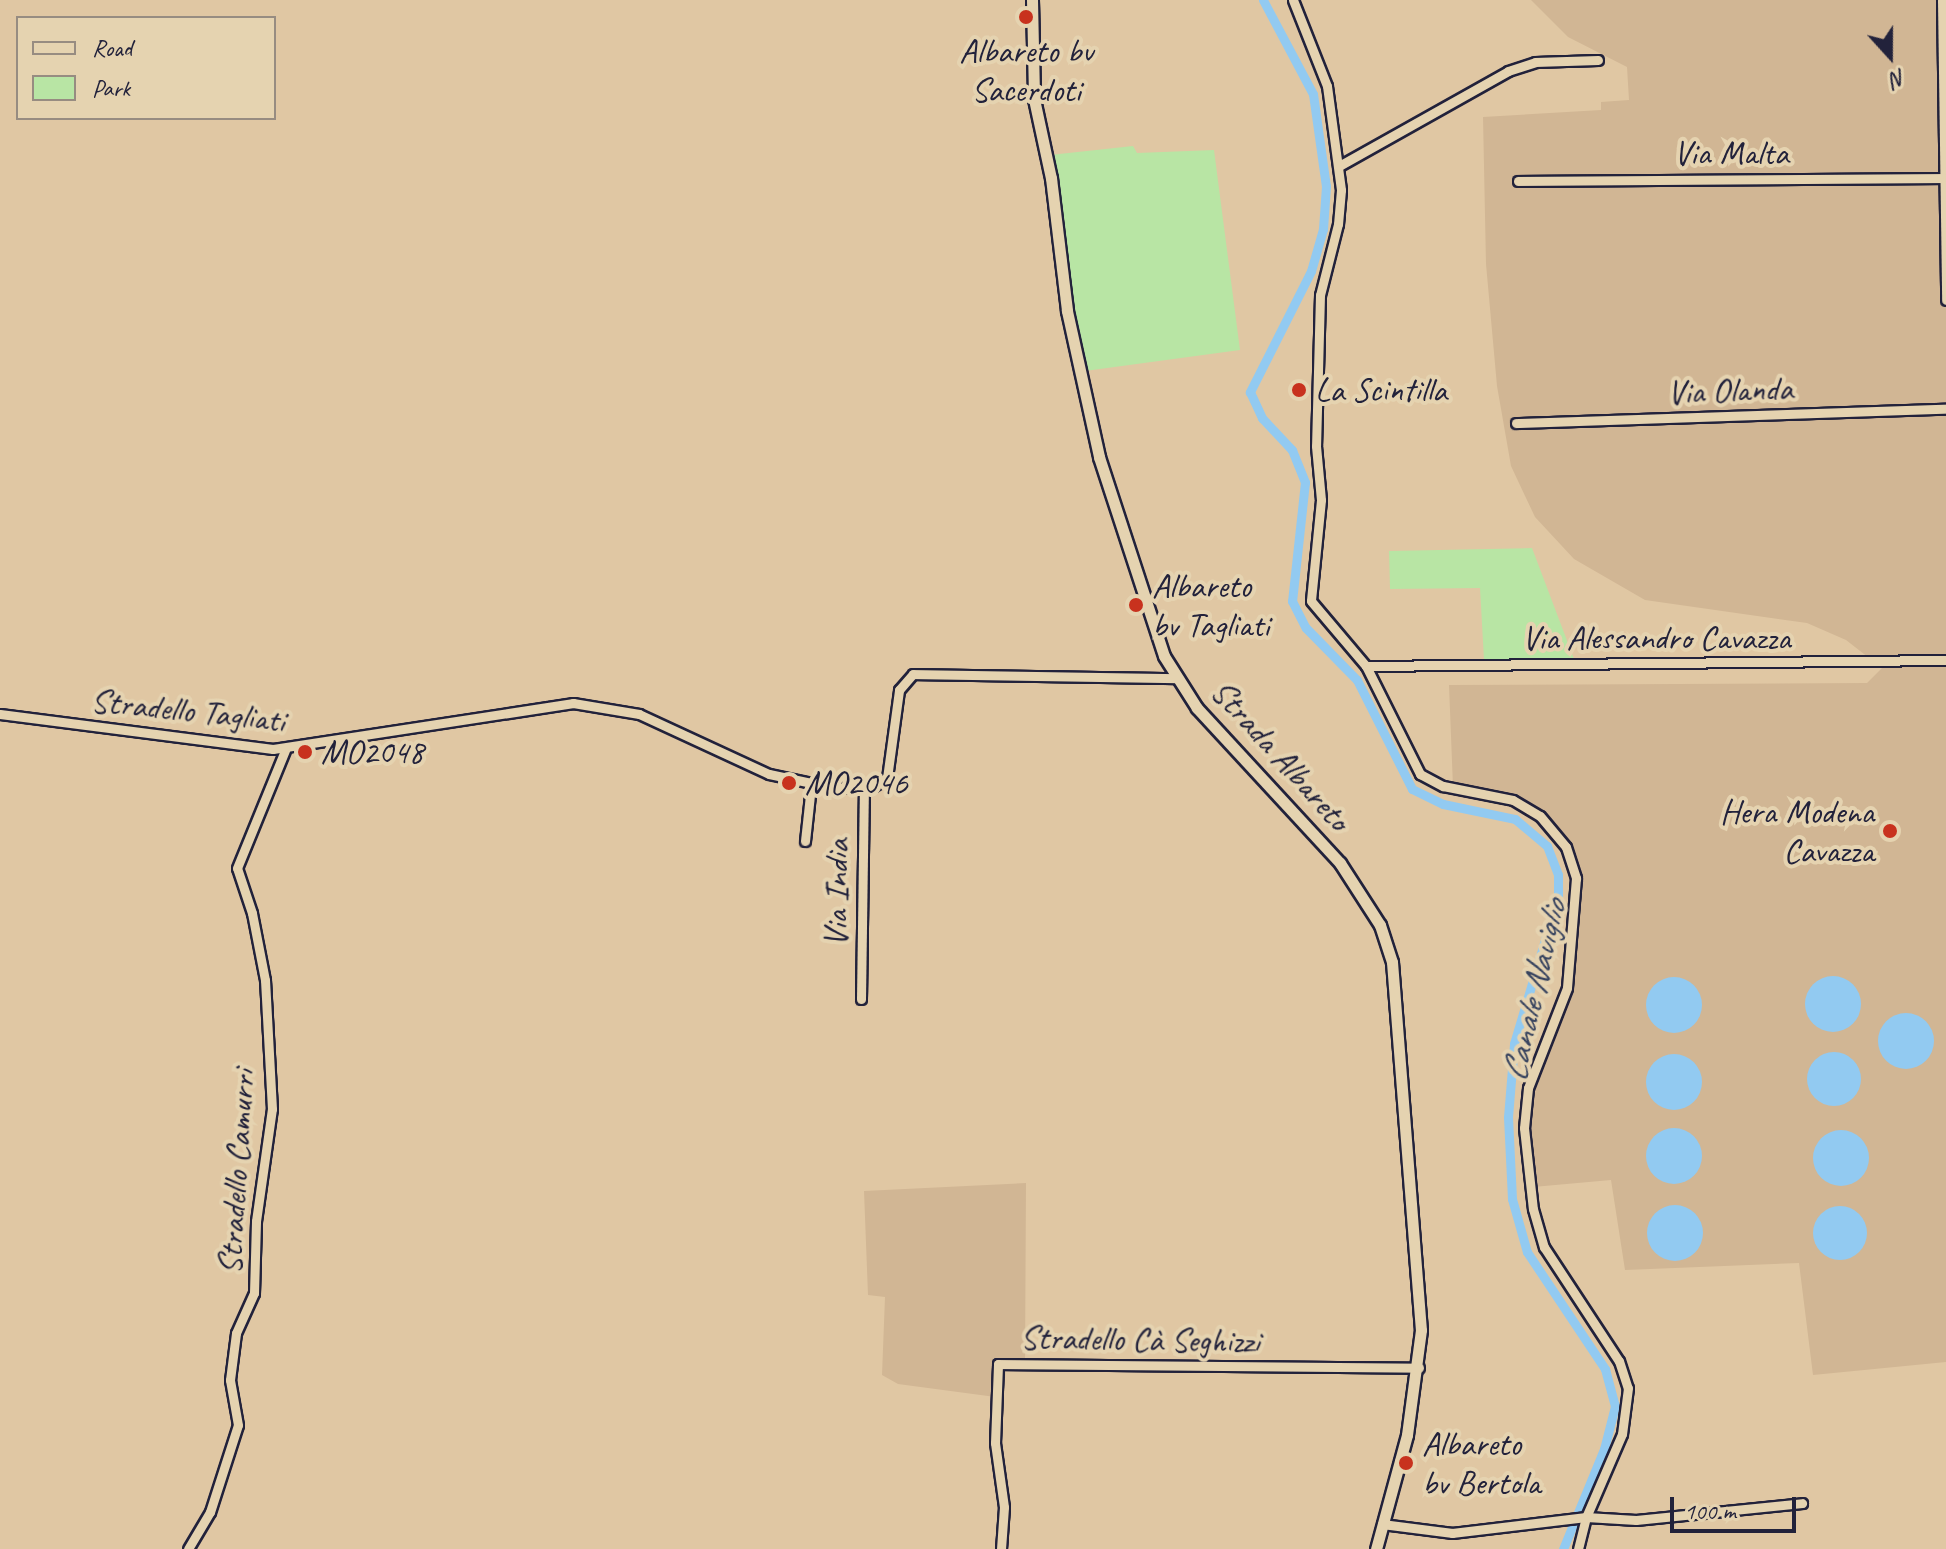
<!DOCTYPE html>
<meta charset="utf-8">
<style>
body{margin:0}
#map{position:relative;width:1946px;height:1549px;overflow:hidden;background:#e0c7a3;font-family:Caveat,sans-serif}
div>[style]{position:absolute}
.built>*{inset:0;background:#d1b694}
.green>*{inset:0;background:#b8e5a4}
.water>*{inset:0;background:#92caf1}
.round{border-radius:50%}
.canal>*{height:9px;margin:-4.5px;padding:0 4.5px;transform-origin:4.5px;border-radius:4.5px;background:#92caf1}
.roads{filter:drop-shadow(2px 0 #22223b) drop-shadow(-2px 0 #22223b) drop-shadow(0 2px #22223b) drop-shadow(0 -2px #22223b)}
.minor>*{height:9px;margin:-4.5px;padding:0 4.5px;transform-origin:4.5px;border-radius:4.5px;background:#e5d3b0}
.tertiary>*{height:11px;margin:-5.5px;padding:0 5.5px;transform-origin:5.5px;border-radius:5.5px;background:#e5d3b0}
.dots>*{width:22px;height:22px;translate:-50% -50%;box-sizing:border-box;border:4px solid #e5d3b0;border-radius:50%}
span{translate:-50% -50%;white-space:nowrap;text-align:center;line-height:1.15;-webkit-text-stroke:8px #e5d3b0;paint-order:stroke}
.poi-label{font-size:34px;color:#22223b}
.left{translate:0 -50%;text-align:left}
.right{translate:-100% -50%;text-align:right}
.street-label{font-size:34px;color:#22223b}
.water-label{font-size:36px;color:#38445f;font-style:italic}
.legend{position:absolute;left:16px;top:16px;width:260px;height:104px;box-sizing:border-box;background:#e5d3b0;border:2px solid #978c81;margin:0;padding:10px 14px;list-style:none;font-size:24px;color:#22223b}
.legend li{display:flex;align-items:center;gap:16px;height:40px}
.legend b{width:40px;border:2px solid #978c81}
.north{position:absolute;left:1850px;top:16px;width:80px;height:80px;-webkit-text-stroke:6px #e5d3b0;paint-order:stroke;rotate:159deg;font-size:22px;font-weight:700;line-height:32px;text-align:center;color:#22223b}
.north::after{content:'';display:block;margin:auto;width:28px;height:36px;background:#22223b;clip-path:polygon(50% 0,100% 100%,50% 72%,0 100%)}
.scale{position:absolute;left:1670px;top:1497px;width:126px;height:36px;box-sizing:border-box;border:4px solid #22223b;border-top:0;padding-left:10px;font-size:24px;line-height:28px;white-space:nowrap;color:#22223b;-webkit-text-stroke:6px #e5d3b0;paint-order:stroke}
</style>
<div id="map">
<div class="built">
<i style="clip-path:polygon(1531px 0,1946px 0,1946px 1362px,1813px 1375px,1799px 1263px,1625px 1270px,1611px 1180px,1533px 1187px,1528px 1106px,1571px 984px,1579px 878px,1572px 849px,1531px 804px,1513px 794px,1453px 787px,1449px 685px,1867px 683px,1882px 668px,1846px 640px,1807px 623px,1645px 600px,1574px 559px,1535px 517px,1511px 466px,1497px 386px,1486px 264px,1483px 117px,1601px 110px,1601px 102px,1629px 100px,1627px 67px,1568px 37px)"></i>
<i style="clip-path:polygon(1026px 1183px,1025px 1366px,1006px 1369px,1003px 1398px,898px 1384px,882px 1375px,885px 1297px,868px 1295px,864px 1191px)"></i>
</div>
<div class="green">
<i style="clip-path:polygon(1133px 146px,1137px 153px,1214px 150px,1240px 350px,1085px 371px,1062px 263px,1050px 155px)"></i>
<i style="clip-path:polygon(1532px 548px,1574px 659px,1484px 660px,1480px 588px,1390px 589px,1389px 551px)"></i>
</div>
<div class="water">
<i class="round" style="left:1805px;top:976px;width:56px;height:56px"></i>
<i class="round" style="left:1646px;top:977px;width:56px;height:56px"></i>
<i class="round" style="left:1878px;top:1013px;width:56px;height:56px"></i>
<i class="round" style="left:1807px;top:1052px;width:54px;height:54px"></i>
<i class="round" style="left:1646px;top:1054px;width:56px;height:56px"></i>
<i class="round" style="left:1646px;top:1128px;width:56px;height:56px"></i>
<i class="round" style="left:1813px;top:1130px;width:56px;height:56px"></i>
<i class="round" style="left:1647px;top:1205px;width:56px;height:56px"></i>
<i class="round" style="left:1813px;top:1206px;width:54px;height:54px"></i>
</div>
<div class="canal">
<i style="left:1263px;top:0;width:106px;rotate:62deg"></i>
<i style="left:1313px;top:94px;width:93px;rotate:82deg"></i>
<i style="left:1326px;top:186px;width:43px;rotate:94deg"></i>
<i style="left:1323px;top:229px;width:44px;rotate:105.9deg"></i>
<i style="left:1311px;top:271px;width:136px;rotate:116.8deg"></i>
<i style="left:1250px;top:392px;width:29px;rotate:65deg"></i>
<i style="left:1262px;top:418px;width:44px;rotate:46.8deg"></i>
<i style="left:1292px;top:450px;width:35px;rotate:68deg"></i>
<i style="left:1305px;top:482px;width:120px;rotate:96.2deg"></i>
<i style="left:1292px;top:601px;width:30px;rotate:63deg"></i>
<i style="left:1306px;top:628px;width:73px;rotate:45.6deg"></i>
<i style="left:1357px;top:680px;width:122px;rotate:63.2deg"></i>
<i style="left:1412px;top:789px;width:34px;rotate:26deg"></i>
<i style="left:1443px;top:804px;width:74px;rotate:11.8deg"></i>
<i style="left:1515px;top:819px;width:42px;rotate:40.2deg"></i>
<i style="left:1547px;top:846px;width:31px;rotate:69deg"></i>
<i style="left:1558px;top:875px;width:21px;rotate:90deg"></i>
<i style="left:1558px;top:896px;width:154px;rotate:106.6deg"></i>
<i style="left:1514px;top:1044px;width:73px;rotate:94.7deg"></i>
<i style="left:1508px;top:1117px;width:82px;rotate:87.2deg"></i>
<i style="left:1512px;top:1199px;width:55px;rotate:74.2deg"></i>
<i style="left:1527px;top:1252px;width:141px;rotate:56.3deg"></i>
<i style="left:1605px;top:1369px;width:38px;rotate:75deg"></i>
<i style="left:1615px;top:1406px;width:44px;rotate:104.3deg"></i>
<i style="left:1604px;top:1449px;width:108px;rotate:112.3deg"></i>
</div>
<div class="roads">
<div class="minor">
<i style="left:1293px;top:0;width:92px;rotate:68.4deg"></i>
<i style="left:1327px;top:86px;width:105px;rotate:82.3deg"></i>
<i style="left:1341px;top:190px;width:34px;rotate:95deg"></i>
<i style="left:1338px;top:224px;width:73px;rotate:104.2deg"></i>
<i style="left:1320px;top:295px;width:151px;rotate:91.5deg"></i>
<i style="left:1316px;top:446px;width:54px;rotate:84.7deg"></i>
<i style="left:1321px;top:500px;width:101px;rotate:95.7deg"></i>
<i style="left:1311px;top:601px;width:85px;rotate:49.8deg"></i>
<i style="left:1366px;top:666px;width:121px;rotate:63.4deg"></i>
<i style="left:1420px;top:774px;width:26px;rotate:28deg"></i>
<i style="left:1443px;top:786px;width:71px;rotate:11.3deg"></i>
<i style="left:1513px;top:800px;width:31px;rotate:31deg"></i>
<i style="left:1540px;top:816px;width:40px;rotate:50deg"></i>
<i style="left:1566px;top:847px;width:33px;rotate:72deg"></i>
<i style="left:1576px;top:878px;width:110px;rotate:94.7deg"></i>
<i style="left:1567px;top:988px;width:107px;rotate:111.3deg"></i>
<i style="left:1528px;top:1088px;width:40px;rotate:95.7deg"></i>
<i style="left:1524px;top:1128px;width:81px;rotate:83.7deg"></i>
<i style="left:1533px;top:1209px;width:40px;rotate:74deg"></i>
<i style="left:1544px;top:1247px;width:136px;rotate:56.7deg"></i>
<i style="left:1619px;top:1361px;width:28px;rotate:72deg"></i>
<i style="left:1628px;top:1388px;width:46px;rotate:97.4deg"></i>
<i style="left:1622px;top:1434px;width:90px;rotate:113.4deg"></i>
<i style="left:1586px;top:1517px;width:33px;rotate:104deg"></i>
<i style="left:1942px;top:0;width:300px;rotate:89.2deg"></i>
<i style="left:1339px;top:166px;width:194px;rotate:-29.3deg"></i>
<i style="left:1508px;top:71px;width:28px;rotate:-18deg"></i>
<i style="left:1535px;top:62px;width:63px;rotate:-1.8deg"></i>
<i style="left:1518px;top:181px;width:426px;rotate:-0.4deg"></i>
<i style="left:1516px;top:423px;width:430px;rotate:-1.9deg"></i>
<i style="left:1366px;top:666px;width:580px;rotate:-0.59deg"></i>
<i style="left:0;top:714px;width:275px;rotate:7.3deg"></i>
<i style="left:273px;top:749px;width:304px;rotate:-8.7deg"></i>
<i style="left:573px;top:703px;width:67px;rotate:9.5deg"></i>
<i style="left:639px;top:714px;width:143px;rotate:24.8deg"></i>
<i style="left:769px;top:774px;width:67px;rotate:12deg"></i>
<i style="left:835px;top:788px;width:39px;rotate:-3deg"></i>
<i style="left:874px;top:786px;width:15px;rotate:-32deg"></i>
<i style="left:887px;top:778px;width:89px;rotate:-82.2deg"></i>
<i style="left:899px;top:690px;width:21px;rotate:-49deg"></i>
<i style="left:913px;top:674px;width:262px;rotate:0.9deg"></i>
<i style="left:805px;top:841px;width:55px;rotate:-83.8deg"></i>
<i style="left:861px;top:999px;width:212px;rotate:-89.2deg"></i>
<i style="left:1382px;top:1524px;width:71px;rotate:7.3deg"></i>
<i style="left:1452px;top:1533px;width:135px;rotate:-6.8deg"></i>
<i style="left:1586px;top:1517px;width:50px;rotate:3.4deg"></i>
<i style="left:1636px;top:1520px;width:167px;rotate:-5.8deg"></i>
<i style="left:188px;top:1549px;width:43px;rotate:-59.3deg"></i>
<i style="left:210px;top:1512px;width:91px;rotate:-72.2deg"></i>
<i style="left:238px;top:1425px;width:46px;rotate:-100.1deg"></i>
<i style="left:230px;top:1380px;width:47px;rotate:-82.7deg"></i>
<i style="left:236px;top:1333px;width:44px;rotate:-65.8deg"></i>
<i style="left:254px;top:1293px;width:72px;rotate:-88.4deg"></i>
<i style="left:256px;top:1221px;width:113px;rotate:-81.9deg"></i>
<i style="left:272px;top:1109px;width:129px;rotate:-93.1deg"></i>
<i style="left:265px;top:980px;width:68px;rotate:-101deg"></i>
<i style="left:252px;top:913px;width:47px;rotate:-108.4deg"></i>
<i style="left:237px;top:868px;width:130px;rotate:-67.8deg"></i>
<i style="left:1001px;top:1549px;width:42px;rotate:-85.9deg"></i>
<i style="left:1004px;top:1507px;width:65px;rotate:-98deg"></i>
<i style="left:995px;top:1443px;width:79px;rotate:-87.8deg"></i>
<i style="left:998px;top:1364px;width:421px;rotate:0.5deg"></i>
</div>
<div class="tertiary">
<i style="left:1032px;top:0;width:99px;rotate:88.8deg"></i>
<i style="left:1034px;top:99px;width:81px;rotate:77.9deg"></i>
<i style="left:1051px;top:178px;width:134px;rotate:83.1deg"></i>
<i style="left:1067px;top:311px;width:149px;rotate:77.6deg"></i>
<i style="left:1099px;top:457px;width:209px;rotate:71.9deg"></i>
<i style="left:1164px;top:656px;width:62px;rotate:57.6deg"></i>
<i style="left:1197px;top:708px;width:211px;rotate:47.3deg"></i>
<i style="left:1340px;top:863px;width:74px;rotate:57.2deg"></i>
<i style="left:1380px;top:925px;width:39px;rotate:72deg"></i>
<i style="left:1392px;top:962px;width:369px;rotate:85.5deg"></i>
<i style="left:1421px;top:1330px;width:106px;rotate:97.6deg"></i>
<i style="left:1407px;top:1435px;width:118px;rotate:105.2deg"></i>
</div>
</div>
<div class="dots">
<i style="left:1026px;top:17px;background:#c8321e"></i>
<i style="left:1299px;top:390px;background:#c8321e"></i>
<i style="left:1136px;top:605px;background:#c8321e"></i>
<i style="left:305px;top:752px;background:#c8321e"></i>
<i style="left:789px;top:783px;background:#c8321e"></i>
<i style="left:1890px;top:831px;background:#c8321e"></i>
<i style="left:1406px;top:1463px;background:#c8321e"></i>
</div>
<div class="poi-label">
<span style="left:1026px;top:70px">Albareto bv<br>Sacerdoti</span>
<span class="left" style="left:1315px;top:390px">La Scintilla</span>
<span class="left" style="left:1152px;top:605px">Albareto<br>bv Tagliati</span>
<span class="left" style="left:321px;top:752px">MO2048</span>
<span class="left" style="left:805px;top:783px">MO2046</span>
<span class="right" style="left:1874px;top:831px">Hera Modena<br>Cavazza</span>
<span class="left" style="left:1422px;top:1463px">Albareto<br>bv Bertola</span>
</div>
<div class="street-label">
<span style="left:1731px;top:153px">Via Malta</span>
<span style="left:1730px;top:390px;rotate:-2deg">Via Olanda</span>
<span style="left:1656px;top:638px">Via Alessandro Cavazza</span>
<span style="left:188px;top:710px;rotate:6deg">Stradello Tagliati</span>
<span style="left:1281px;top:755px;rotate:48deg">Strada Albareto</span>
<span style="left:836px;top:893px;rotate:-89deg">Via India</span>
<span style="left:236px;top:1172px;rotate:-86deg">Stradello Camurri</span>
<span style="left:1140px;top:1339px;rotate:1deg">Stradello Cà Seghizzi</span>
</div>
<div class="water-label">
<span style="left:1534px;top:991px;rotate:-77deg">Canale Naviglio</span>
</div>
<ul class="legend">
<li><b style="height:10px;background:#e5d3b0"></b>Road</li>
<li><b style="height:22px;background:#b8e5a4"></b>Park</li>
</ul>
<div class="north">N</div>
<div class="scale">100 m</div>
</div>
